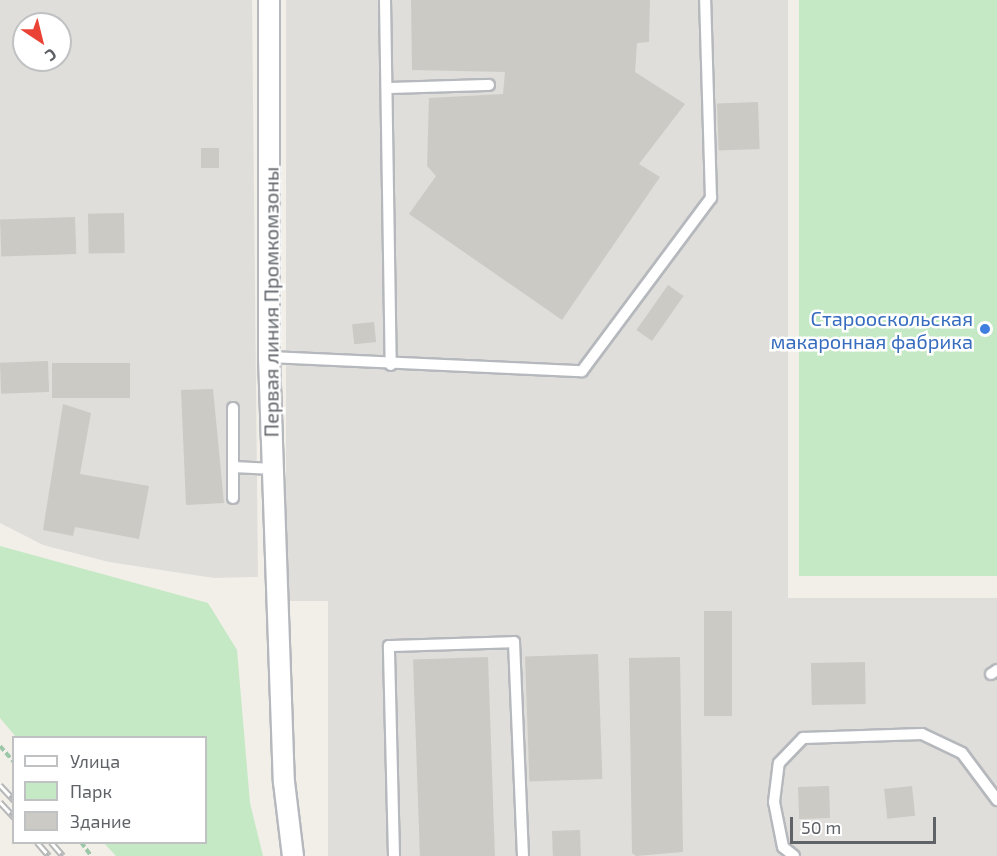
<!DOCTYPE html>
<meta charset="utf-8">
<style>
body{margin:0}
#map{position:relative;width:997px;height:856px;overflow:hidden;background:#f1efe8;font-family:"Exo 2",sans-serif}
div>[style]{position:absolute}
.industrial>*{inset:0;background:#e0deda;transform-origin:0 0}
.green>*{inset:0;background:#c5e8c5;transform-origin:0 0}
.building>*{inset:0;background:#cccac5;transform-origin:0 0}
.path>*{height:4px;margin-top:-2px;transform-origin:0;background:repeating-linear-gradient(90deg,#9cc7a9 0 6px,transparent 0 9px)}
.roads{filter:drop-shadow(2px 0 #b5b8bc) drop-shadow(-2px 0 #b5b8bc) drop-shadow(0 2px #b5b8bc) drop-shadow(0 -2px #b5b8bc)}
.lane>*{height:10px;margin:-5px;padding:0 5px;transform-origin:5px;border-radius:5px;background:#fff}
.street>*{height:20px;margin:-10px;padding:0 10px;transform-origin:10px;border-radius:10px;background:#fff}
.rail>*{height:7px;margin-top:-3.5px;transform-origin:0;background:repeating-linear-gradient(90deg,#fff 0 14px,#b6b7b8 0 28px);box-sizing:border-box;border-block:2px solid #b6b7b8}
.dots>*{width:16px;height:16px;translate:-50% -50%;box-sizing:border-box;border:3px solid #fff;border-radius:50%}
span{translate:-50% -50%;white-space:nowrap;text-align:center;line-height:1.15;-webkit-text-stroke:5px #fff;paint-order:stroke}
.street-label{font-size:20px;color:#5f6368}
.shop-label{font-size:20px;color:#366cbe}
.right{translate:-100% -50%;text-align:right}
.legend{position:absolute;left:12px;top:736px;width:195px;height:108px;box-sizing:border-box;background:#fff;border:2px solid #bfc1c3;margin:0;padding:8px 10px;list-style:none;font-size:18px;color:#5f6368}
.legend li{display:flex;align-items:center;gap:12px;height:30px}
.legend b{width:30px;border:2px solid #bfc1c3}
.north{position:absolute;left:12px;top:12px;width:60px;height:60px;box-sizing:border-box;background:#fff;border:2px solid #bfc1c3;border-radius:50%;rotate:145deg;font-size:16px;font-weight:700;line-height:24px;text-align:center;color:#5f6368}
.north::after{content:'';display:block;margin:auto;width:21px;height:27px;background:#ea4335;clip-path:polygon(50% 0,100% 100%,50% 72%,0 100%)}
.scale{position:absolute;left:790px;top:817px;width:146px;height:27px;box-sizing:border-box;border:3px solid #5f6368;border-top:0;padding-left:8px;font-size:18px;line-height:21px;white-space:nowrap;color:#5f6368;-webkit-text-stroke:4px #fff;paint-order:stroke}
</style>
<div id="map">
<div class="industrial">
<i style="clip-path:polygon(evenodd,0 0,252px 0,258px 577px,214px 578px,109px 562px,43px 545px,0 523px,0 0,24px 24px,60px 24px,60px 60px,24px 60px,24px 24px)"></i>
<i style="left:286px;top:0;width:502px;height:601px"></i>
<i style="left:997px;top:598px;width:258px;height:669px;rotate:90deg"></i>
</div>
<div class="green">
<i style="left:799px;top:0;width:198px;height:576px"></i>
<i style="clip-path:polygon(0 546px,208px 603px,237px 650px,250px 803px,263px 856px,116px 856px,104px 843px,206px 842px,206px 738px,16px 737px,0 718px)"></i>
</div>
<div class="building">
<i style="clip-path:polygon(411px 0,650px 0,649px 42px,637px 43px,635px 72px,685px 104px,639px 164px,660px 177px,562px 320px,409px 214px,436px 176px,427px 166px,429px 98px,503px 94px,505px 72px,412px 70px)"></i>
<i style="left:758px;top:102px;width:47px;height:41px;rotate:88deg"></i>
<i style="left:201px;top:148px;width:18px;height:20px"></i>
<i style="left:124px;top:213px;width:40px;height:36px;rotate:89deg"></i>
<i style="left:75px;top:217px;width:37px;height:75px;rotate:88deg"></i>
<i style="left:668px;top:285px;width:19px;height:55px;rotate:35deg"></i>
<i style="left:374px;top:322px;width:20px;height:22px;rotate:84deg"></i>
<i style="left:48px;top:361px;width:31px;height:48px;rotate:88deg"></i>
<i style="left:130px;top:363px;width:35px;height:78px;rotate:90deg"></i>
<i style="clip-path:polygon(213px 389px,224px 503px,186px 505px,181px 390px)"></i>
<i style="clip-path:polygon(63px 404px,91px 413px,80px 474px,149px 486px,139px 539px,75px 527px,73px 536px,43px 530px)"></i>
<i style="left:704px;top:611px;width:28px;height:105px"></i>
<i style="left:598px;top:654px;width:125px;height:73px;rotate:88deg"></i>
<i style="left:488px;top:657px;width:199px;height:75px;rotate:88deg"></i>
<i style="clip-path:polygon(680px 657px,683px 852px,636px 856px,632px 853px,629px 658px)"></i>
<i style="left:865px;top:662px;width:42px;height:54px;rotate:89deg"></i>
<i style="left:829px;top:786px;width:32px;height:31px;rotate:88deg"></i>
<i style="left:912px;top:786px;width:30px;height:28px;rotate:84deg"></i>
<i style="left:580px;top:830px;width:26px;height:28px;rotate:88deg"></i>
</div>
<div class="path">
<i style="left:0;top:746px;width:21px;rotate:49deg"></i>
<i style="left:81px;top:842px;width:17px;rotate:54deg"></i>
</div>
<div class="roads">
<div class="lane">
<i style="left:385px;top:0;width:365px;rotate:89.1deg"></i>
<i style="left:387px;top:88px;width:102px;rotate:-1.7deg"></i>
<i style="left:269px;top:357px;width:313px;rotate:2.6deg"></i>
<i style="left:582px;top:371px;width:216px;rotate:-53.3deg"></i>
<i style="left:711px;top:198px;width:198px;rotate:-91.7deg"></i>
<i style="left:233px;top:467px;width:41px;rotate:2.8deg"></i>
<i style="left:233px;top:498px;width:90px;rotate:-90deg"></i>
<i style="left:991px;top:674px;width:7px;rotate:-34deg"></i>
<i style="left:394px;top:856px;width:210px;rotate:-91.4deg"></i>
<i style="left:389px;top:646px;width:125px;rotate:-1.8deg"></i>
<i style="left:514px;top:642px;width:214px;rotate:87.6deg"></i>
<i style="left:794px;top:856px;width:14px;rotate:-141deg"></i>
<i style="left:783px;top:847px;width:46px;rotate:-101.3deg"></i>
<i style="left:774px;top:802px;width:39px;rotate:-83deg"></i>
<i style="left:779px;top:763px;width:35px;rotate:-46deg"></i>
<i style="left:803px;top:738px;width:119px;rotate:-1.9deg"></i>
<i style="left:922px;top:734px;width:44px;rotate:25.4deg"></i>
<i style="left:962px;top:753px;width:59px;rotate:53.3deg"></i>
</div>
<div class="street">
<i style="left:269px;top:0;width:357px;rotate:90deg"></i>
<i style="left:269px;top:357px;width:425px;rotate:88deg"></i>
<i style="left:284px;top:782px;width:75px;rotate:83.1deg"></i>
</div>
</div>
<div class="rail">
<i style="left:0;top:785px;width:21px;rotate:47deg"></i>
<i style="left:0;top:802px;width:21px;rotate:47deg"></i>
<i style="left:37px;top:842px;width:18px;rotate:49deg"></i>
<i style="left:51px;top:842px;width:18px;rotate:49deg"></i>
</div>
<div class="dots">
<i style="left:985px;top:329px;background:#3f7fe0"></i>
</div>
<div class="street-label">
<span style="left:271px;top:302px;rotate:-90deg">Первая линия Промкомзоны</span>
</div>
<div class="shop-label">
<span class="right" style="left:973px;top:330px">Старооскольская<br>макаронная фабрика</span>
</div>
<ul class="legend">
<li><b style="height:8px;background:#fff"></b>Улица</li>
<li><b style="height:16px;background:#c5e8c5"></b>Парк</li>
<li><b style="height:16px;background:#cccac5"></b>Здание</li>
</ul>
<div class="north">С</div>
<div class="scale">50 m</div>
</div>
